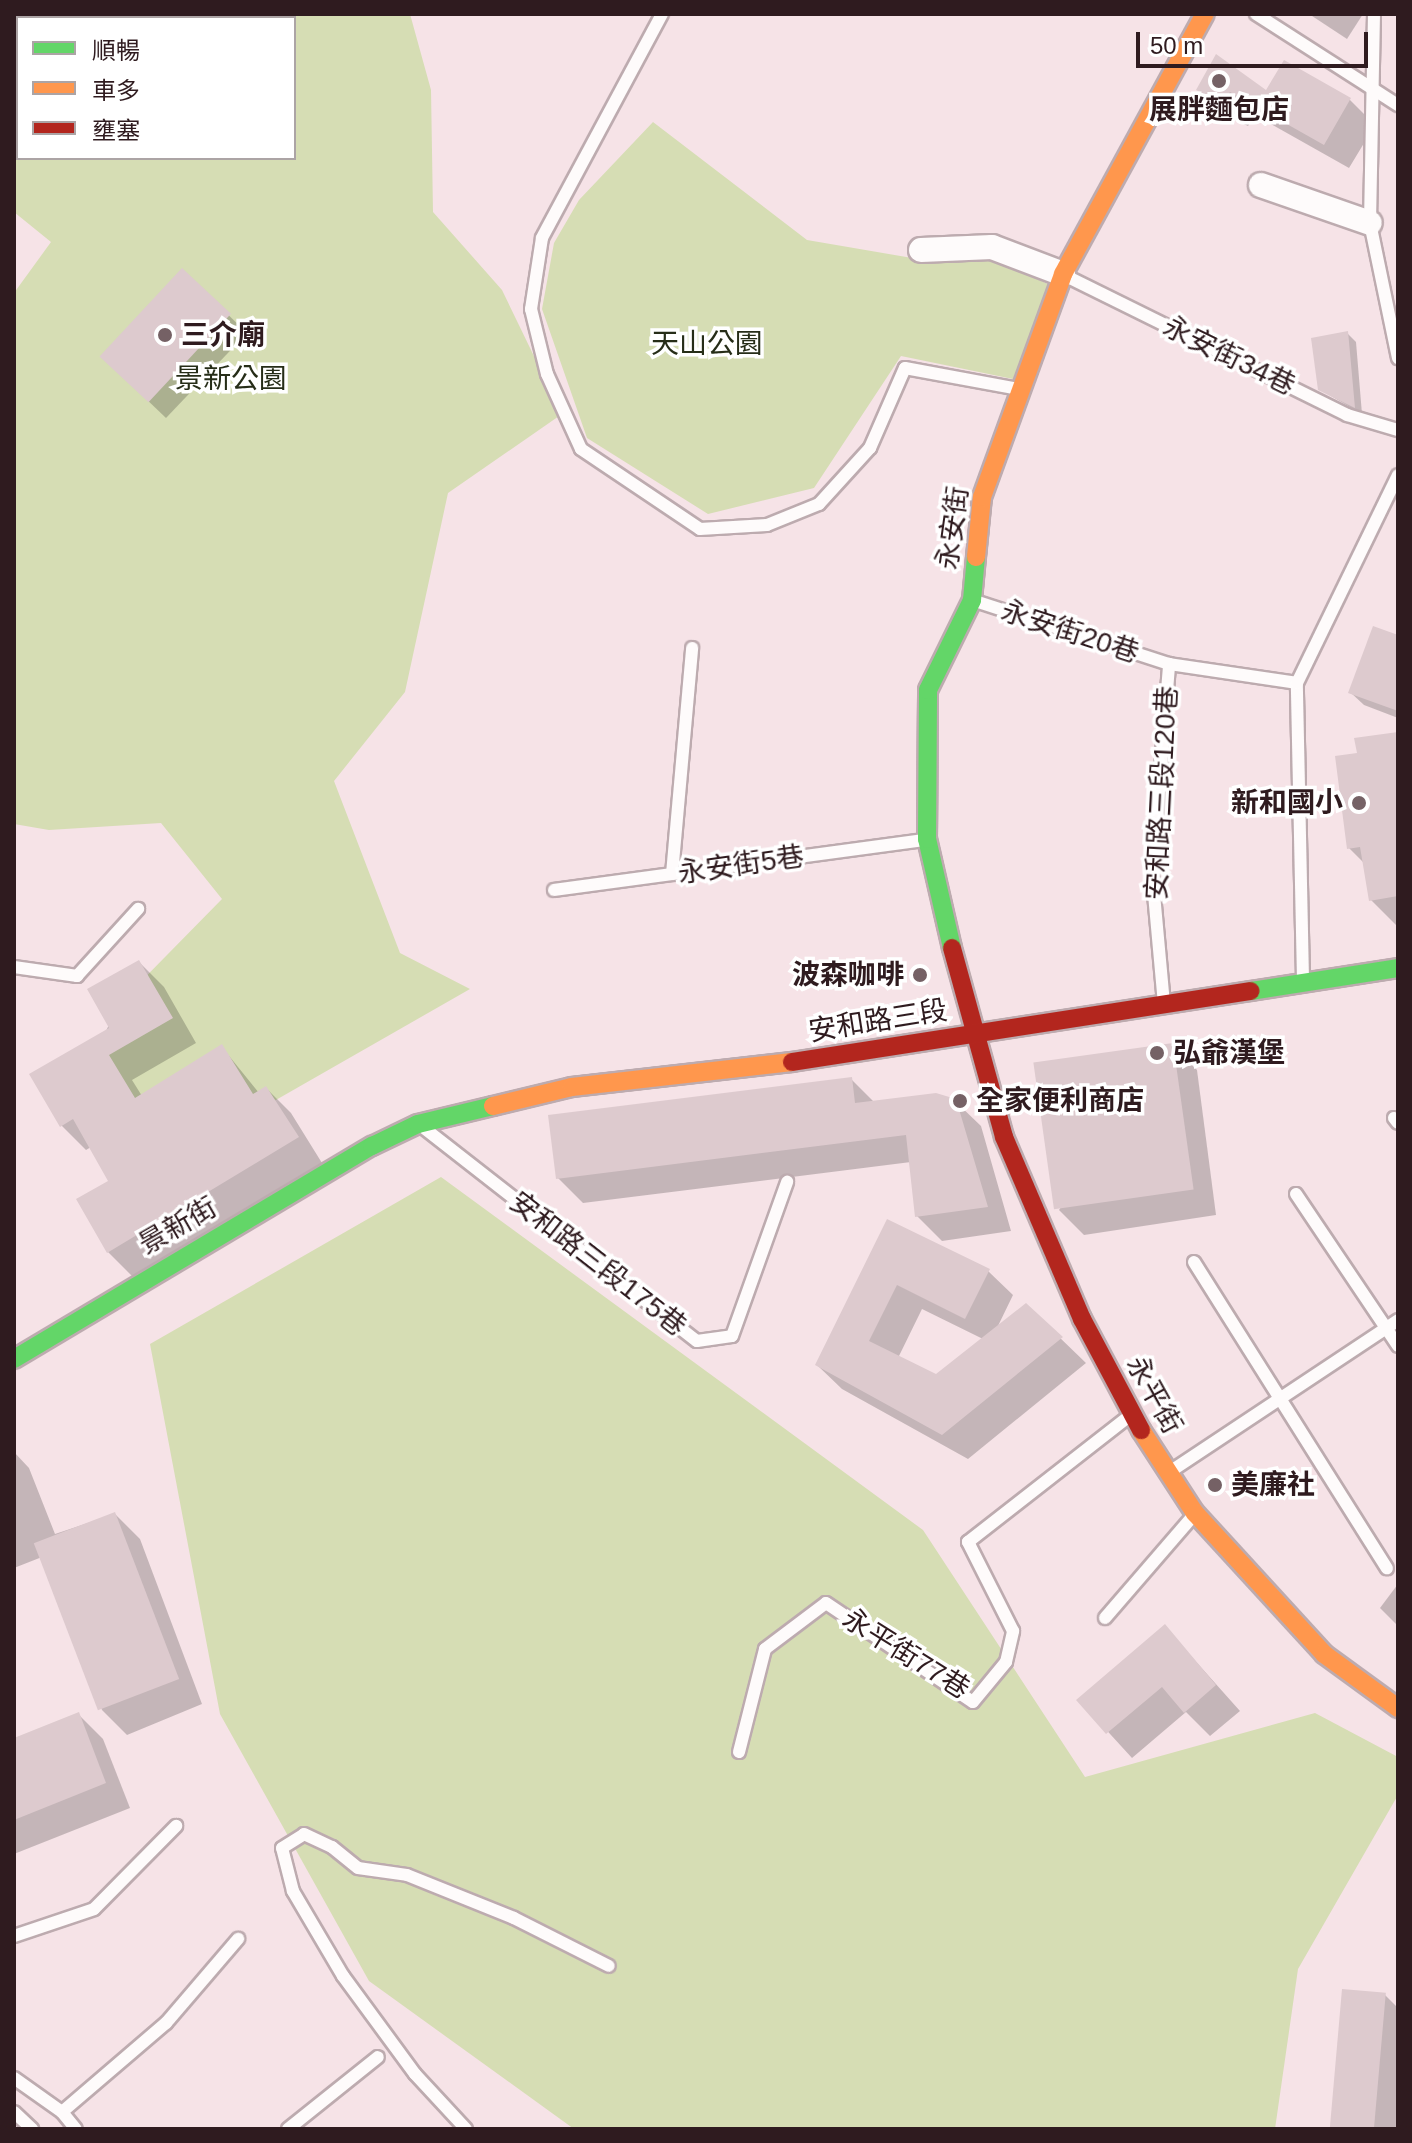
<!DOCTYPE html>
<meta charset="utf-8">
<style>
body{margin:0}
#map{position:relative;width:1412px;height:2143px;overflow:hidden;background:#f6e3e7;font-family:Helvetica,"Noto Sans TC",sans-serif}
div>[style]{position:absolute}
.green>*{inset:0;background:#d6ddb4}
.shadow>*{inset:0;background:#0003}
.building>*{inset:0;background:#ddcace;transform-origin:0 0}
.roads{filter:drop-shadow(2px 0 #bdabaf) drop-shadow(-2px 0 #bdabaf) drop-shadow(0 2px #bdabaf) drop-shadow(0 -2px #bdabaf)}
.lane>*{height:12px;margin:-6px;padding:0 6px;transform-origin:6px;border-radius:6px;background:#fefbfb}
.street>*{height:24px;margin:-12px;padding:0 12px;transform-origin:12px;border-radius:12px;background:#fefbfb}
.fast>*{height:18px;margin:-9px;padding:0 9px;transform-origin:9px;border-radius:9px;background:#63d668}
.slow>*{height:18px;margin:-9px;padding:0 9px;transform-origin:9px;border-radius:9px;background:#ff974d}
.jam>*{height:18px;margin:-9px;padding:0 9px;transform-origin:9px;border-radius:9px;background:#b3261e}
.dots>*{width:22px;height:22px;translate:-50% -50%;box-sizing:border-box;border:4px solid #fff;border-radius:50%}
span{translate:-50% -50%;white-space:nowrap;text-align:center;line-height:1.15;-webkit-text-stroke:7px #fff;paint-order:stroke}
.poi-label{font-size:28px;color:#2f1b1f;font-weight:700}
.left{translate:0 -50%;text-align:left}
.right{translate:-100% -50%;text-align:right}
.park-label{font-size:28px;color:#262d18}
.street-label{font-size:28px;color:#2f1b1f}
.frame{position:absolute;inset:0;border:16px solid #2f1b1f;pointer-events:none}
.legend{position:absolute;left:16px;top:16px;width:280px;height:144px;box-sizing:border-box;background:#fff;border:2px solid #aca4a5;margin:0;padding:10px 14px;list-style:none;font-size:24px;color:#2f1b1f}
.legend li{display:flex;align-items:center;gap:16px;height:40px}
.legend b{width:40px;border:2px solid #aca4a5}
.scale{position:absolute;left:1136px;top:32px;width:232px;height:36px;box-sizing:border-box;border:4px solid #2f1b1f;border-top:0;padding-left:10px;font-size:24px;line-height:28px;white-space:nowrap;color:#2f1b1f;-webkit-text-stroke:6px #fff;paint-order:stroke}
</style>
<div id="map">
<div class="green">
<i style="clip-path:polygon(evenodd,14px 14px,410px 14px,431px 90px,433px 212px,502px 290px,562px 414px,448px 493px,405px 692px,334px 781px,400px 953px,470px 989px,143px 1176px,100px 1099px,111px 1012px,222px 899px,161px 823px,49px 830px,14px 824px,14px 293px,51px 242px,14px 212px,14px 14px,18px 18px,294px 18px,294px 158px,18px 158px,18px 18px)"></i>
<i style="clip-path:polygon(653px 122px,807px 240px,918px 259px,973px 249px,1050px 285px,1013px 379px,901px 356px,814px 488px,708px 514px,587px 438px,542px 309px,554px 243px,579px 200px)"></i>
<i style="clip-path:polygon(441px 1177px,923px 1530px,1085px 1777px,1315px 1713px,1398px 1757px,1398px 1795px,1298px 1969px,1275px 2129px,574px 2129px,369px 1981px,220px 1714px,150px 1344px)"></i>
</div>
<div class="shadow">
<i style="clip-path:polygon(1309px 14px,1363px 14px,1347px 39px)"></i>
<i style="clip-path:polygon(1198px 89px,1350px 100px,1375px 125px,1349px 168px,1255px 115px,1248px 126px,1223px 114px)"></i>
<i style="clip-path:polygon(183px 271px,247px 333px,166px 418px,119px 373px)"></i>
<i style="clip-path:polygon(1348px 334px,1356px 342px,1362px 414px,1319px 389px)"></i>
<i style="clip-path:polygon(1398px 637px,1398px 718px,1364px 705px,1350px 692px)"></i>
<i style="clip-path:polygon(1398px 734px,1398px 924px,1396px 925px,1371px 900px,1364px 863px,1349px 848px)"></i>
<i style="clip-path:polygon(139px 962px,164px 987px,196px 1043px,132px 1080px,142px 1096px,221px 1046px,259px 1093px,266px 1088px,291px 1113px,322px 1163px,133px 1277px,108px 1252px,111px 1182px,91px 1147px,86px 1150px,61px 1125px)"></i>
<i style="clip-path:polygon(1172px 1045px,1197px 1070px,1216px 1215px,1084px 1235px,1059px 1210px)"></i>
<i style="clip-path:polygon(851px 1079px,875px 1103px,955px 1101px,981px 1126px,1011px 1231px,942px 1241px,917px 1216px,911px 1162px,583px 1203px,558px 1178px)"></i>
<i style="clip-path:polygon(evenodd,888px 1222px,988px 1271px,1013px 1295px,997px 1328px,1026px 1305px,1086px 1363px,968px 1459px,842px 1389px,817px 1365px,888px 1222px,922px 1309px,983px 1339px,936px 1376px,898px 1358px,922px 1309px)"></i>
<i style="clip-path:polygon(14px 1452px,29px 1468px,55px 1534px,115px 1514px,140px 1539px,202px 1704px,127px 1735px,102px 1710px,42px 1557px,14px 1568px)"></i>
<i style="clip-path:polygon(1398px 1584px,1398px 1626px,1380px 1608px)"></i>
<i style="clip-path:polygon(1165px 1627px,1240px 1711px,1210px 1736px,1186px 1712px,1132px 1758px,1079px 1700px)"></i>
<i style="clip-path:polygon(78px 1714px,103px 1739px,130px 1808px,14px 1854px,14px 1740px)"></i>
<i style="clip-path:polygon(1385px 1995px,1398px 2008px,1398px 2129px,1333px 2129px)"></i>
</div>
<div class="building">
<i style="clip-path:polygon(1216px 54px,1266px 90px,1284px 60px,1351px 98px,1324px 145px,1230px 92px,1223px 103px,1196px 90px)"></i>
<i style="left:182px;top:268px;width:67px;height:121px;rotate:43deg"></i>
<i style="clip-path:polygon(1348px 331px,1355px 408px,1318px 390px,1311px 338px)"></i>
<i style="clip-path:polygon(1373px 626px,1398px 635px,1398px 711px,1348px 693px)"></i>
<i style="clip-path:polygon(1398px 732px,1398px 896px,1369px 901px,1360px 847px,1347px 849px,1335px 756px,1357px 753px,1354px 738px)"></i>
<i style="clip-path:polygon(139px 960px,173px 1018px,109px 1055px,135px 1098px,222px 1044px,253px 1094px,266px 1086px,299px 1137px,107px 1253px,76px 1199px,108px 1181px,73px 1119px,60px 1127px,29px 1074px,109px 1028px,87px 989px)"></i>
<i style="left:1173px;top:1043px;width:148px;height:141px;rotate:82deg"></i>
<i style="clip-path:polygon(852px 1077px,855px 1103px,936px 1093px,956px 1099px,988px 1207px,915px 1217px,906px 1135px,556px 1179px,548px 1115px)"></i>
<i style="clip-path:polygon(887px 1219px,990px 1269px,965px 1319px,897px 1285px,869px 1341px,936px 1374px,1026px 1303px,1063px 1337px,942px 1435px,815px 1365px)"></i>
<i style="left:115px;top:1512px;width:179px;height:87px;rotate:69deg"></i>
<i style="clip-path:polygon(1165px 1624px,1216px 1685px,1184px 1713px,1162px 1687px,1106px 1734px,1076px 1700px)"></i>
<i style="clip-path:polygon(79px 1712px,106px 1783px,14px 1820px,14px 1738px)"></i>
<i style="left:1342px;top:1989px;width:44px;height:140px;rotate:5deg"></i>
</div>
<div class="roads">
<div class="lane">
<i style="left:662px;top:14px;width:254px;rotate:118.2deg"></i>
<i style="left:542px;top:238px;width:72px;rotate:98.8deg"></i>
<i style="left:531px;top:309px;width:67px;rotate:76.2deg"></i>
<i style="left:547px;top:374px;width:82px;rotate:65.6deg"></i>
<i style="left:581px;top:449px;width:143px;rotate:33.9deg"></i>
<i style="left:700px;top:529px;width:67px;rotate:-3.4deg"></i>
<i style="left:767px;top:525px;width:56px;rotate:-22deg"></i>
<i style="left:819px;top:504px;width:76px;rotate:-47.7deg"></i>
<i style="left:870px;top:448px;width:87px;rotate:-66.4deg"></i>
<i style="left:905px;top:368px;width:115px;rotate:10.5deg"></i>
<i style="left:1256px;top:14px;width:169px;rotate:32.7deg"></i>
<i style="left:1374px;top:14px;width:209px;rotate:91.1deg"></i>
<i style="left:1370px;top:223px;width:138px;rotate:78.3deg"></i>
<i style="left:1064px;top:275px;width:316px;rotate:26.3deg"></i>
<i style="left:1347px;top:415px;width:53px;rotate:16.4deg"></i>
<i style="left:975px;top:601px;width:204px;rotate:18deg"></i>
<i style="left:1169px;top:664px;width:129px;rotate:8.4deg"></i>
<i style="left:672px;top:874px;width:227px;rotate:-84.9deg"></i>
<i style="left:554px;top:890px;width:373px;rotate:-7.7deg"></i>
<i style="left:14px;top:967px;width:64px;rotate:8.1deg"></i>
<i style="left:77px;top:976px;width:91px;rotate:-47.7deg"></i>
<i style="left:1303px;top:979px;width:296px;rotate:-91.2deg"></i>
<i style="left:1297px;top:683px;width:231px;rotate:-64.1deg"></i>
<i style="left:1164px;top:1004px;width:132px;rotate:-95.2deg"></i>
<i style="left:1152px;top:873px;width:210px;rotate:-85.3deg"></i>
<i style="left:1394px;top:1118px;width:6px;rotate:51deg"></i>
<i style="left:424px;top:1128px;width:346px;rotate:38deg"></i>
<i style="left:697px;top:1341px;width:35px;rotate:-8deg"></i>
<i style="left:732px;top:1336px;width:164px;rotate:-70.3deg"></i>
<i style="left:1296px;top:1194px;width:183px;rotate:56.1deg"></i>
<i style="left:1194px;top:1262px;width:362px;rotate:57.8deg"></i>
<i style="left:1171px;top:1471px;width:273px;rotate:-33.6deg"></i>
<i style="left:1105px;top:1618px;width:135px;rotate:-49.2deg"></i>
<i style="left:739px;top:1752px;width:106px;rotate:-75.8deg"></i>
<i style="left:765px;top:1649px;width:76px;rotate:-37deg"></i>
<i style="left:826px;top:1603px;width:177px;rotate:34deg"></i>
<i style="left:973px;top:1702px;width:52px;rotate:-50.5deg"></i>
<i style="left:1006px;top:1662px;width:32px;rotate:-77deg"></i>
<i style="left:1013px;top:1631px;width:100px;rotate:-116.8deg"></i>
<i style="left:968px;top:1542px;width:204px;rotate:-38deg"></i>
<i style="left:14px;top:1936px;width:84px;rotate:-18.6deg"></i>
<i style="left:94px;top:1909px;width:117px;rotate:-45.3deg"></i>
<i style="left:14px;top:2078px;width:59px;rotate:35.3deg"></i>
<i style="left:62px;top:2112px;width:22px;rotate:51deg"></i>
<i style="left:14px;top:2112px;width:25px;rotate:43deg"></i>
<i style="left:62px;top:2112px;width:137px;rotate:-40.6deg"></i>
<i style="left:166px;top:2023px;width:111px;rotate:-49.4deg"></i>
<i style="left:288px;top:2129px;width:115px;rotate:-38.7deg"></i>
<i style="left:466px;top:2129px;width:75px;rotate:-132.8deg"></i>
<i style="left:415px;top:2074px;width:122px;rotate:-126.3deg"></i>
<i style="left:343px;top:1976px;width:99px;rotate:-120.5deg"></i>
<i style="left:293px;top:1891px;width:44px;rotate:-104.3deg"></i>
<i style="left:282px;top:1848px;width:26px;rotate:-32deg"></i>
<i style="left:304px;top:1834px;width:31px;rotate:25deg"></i>
<i style="left:332px;top:1847px;width:33px;rotate:39deg"></i>
<i style="left:358px;top:1868px;width:49px;rotate:8.1deg"></i>
<i style="left:407px;top:1875px;width:115px;rotate:21.9deg"></i>
<i style="left:514px;top:1918px;width:106px;rotate:26.8deg"></i>
</div>
<div class="street">
<i style="left:1261px;top:185px;width:115px;rotate:19.2deg"></i>
<i style="left:921px;top:250px;width:71px;rotate:-2.4deg"></i>
<i style="left:992px;top:247px;width:76px;rotate:20.8deg"></i>
</div>
<div class="fast">
<i style="left:952px;top:948px;width:112px;rotate:-102.9deg"></i>
<i style="left:927px;top:839px;width:149px;rotate:-89.6deg"></i>
<i style="left:928px;top:690px;width:100px;rotate:-63.9deg"></i>
<i style="left:972px;top:600px;width:43px;rotate:-84.7deg"></i>
<i style="left:1251px;top:991px;width:149px;rotate:-8.9deg"></i>
<i style="left:14px;top:1359px;width:417px;rotate:-30.8deg"></i>
<i style="left:372px;top:1146px;width:51px;rotate:-25.6deg"></i>
<i style="left:418px;top:1124px;width:77px;rotate:-13.5deg"></i>
</div>
<div class="slow">
<i style="left:976px;top:557px;width:60px;rotate:-84.3deg"></i>
<i style="left:982px;top:497px;width:237px;rotate:-70deg"></i>
<i style="left:1063px;top:274px;width:296px;rotate:-61.4deg"></i>
<i style="left:493px;top:1106px;width:81px;rotate:-13.5deg"></i>
<i style="left:572px;top:1087px;width:221px;rotate:-6.5deg"></i>
<i style="left:1141px;top:1430px;width:99px;rotate:57deg"></i>
<i style="left:1195px;top:1513px;width:191px;rotate:47.5deg"></i>
<i style="left:1324px;top:1654px;width:92px;rotate:36.1deg"></i>
</div>
<div class="jam">
<i style="left:952px;top:948px;width:196px;rotate:74.6deg"></i>
<i style="left:1004px;top:1137px;width:198px;rotate:66.8deg"></i>
<i style="left:1082px;top:1319px;width:126px;rotate:62deg"></i>
<i style="left:792px;top:1062px;width:464px;rotate:-8.8deg"></i>
</div>
</div>
<div class="dots">
<i style="left:1219px;top:81px;background:#756165"></i>
<i style="left:165px;top:335px;background:#756165"></i>
<i style="left:1359px;top:803px;background:#756165"></i>
<i style="left:920px;top:975px;background:#756165"></i>
<i style="left:1157px;top:1053px;background:#756165"></i>
<i style="left:960px;top:1101px;background:#756165"></i>
<i style="left:1215px;top:1485px;background:#756165"></i>
</div>
<div class="poi-label">
<span style="left:1219px;top:110px">展胖麵包店</span>
<span class="left" style="left:181px;top:335px">三介廟</span>
<span class="right" style="left:1343px;top:803px">新和國小</span>
<span class="right" style="left:904px;top:975px">波森咖啡</span>
<span class="left" style="left:1173px;top:1053px">弘爺漢堡</span>
<span class="left" style="left:976px;top:1101px">全家便利商店</span>
<span class="left" style="left:1231px;top:1485px">美廉社</span>
</div>
<div class="park-label">
<span style="left:707px;top:344px">天山公園</span>
<span style="left:231px;top:379px">景新公園</span>
</div>
<div class="street-label">
<span style="left:1229px;top:356px;rotate:26deg">永安街34巷</span>
<span style="left:953px;top:528px;rotate:-82deg">永安街</span>
<span style="left:1070px;top:632px;rotate:18deg">永安街20巷</span>
<span style="left:1162px;top:793px;rotate:-87deg">安和路三段120巷</span>
<span style="left:741px;top:865px;rotate:-8deg">永安街5巷</span>
<span style="left:878px;top:1021px;rotate:-9deg">安和路三段</span>
<span style="left:178px;top:1226px;rotate:-30deg">景新街</span>
<span style="left:598px;top:1264px;rotate:38deg">安和路三段175巷</span>
<span style="left:1154px;top:1395px;rotate:61deg">永平街</span>
<span style="left:906px;top:1654px;rotate:32deg">永平街77巷</span>
</div>
<div class="frame"></div>
<ul class="legend">
<li><b style="height:10px;background:#63d668"></b>順暢</li>
<li><b style="height:10px;background:#ff974d"></b>車多</li>
<li><b style="height:10px;background:#b3261e"></b>壅塞</li>
</ul>
<div class="scale">50 m</div>
</div>
